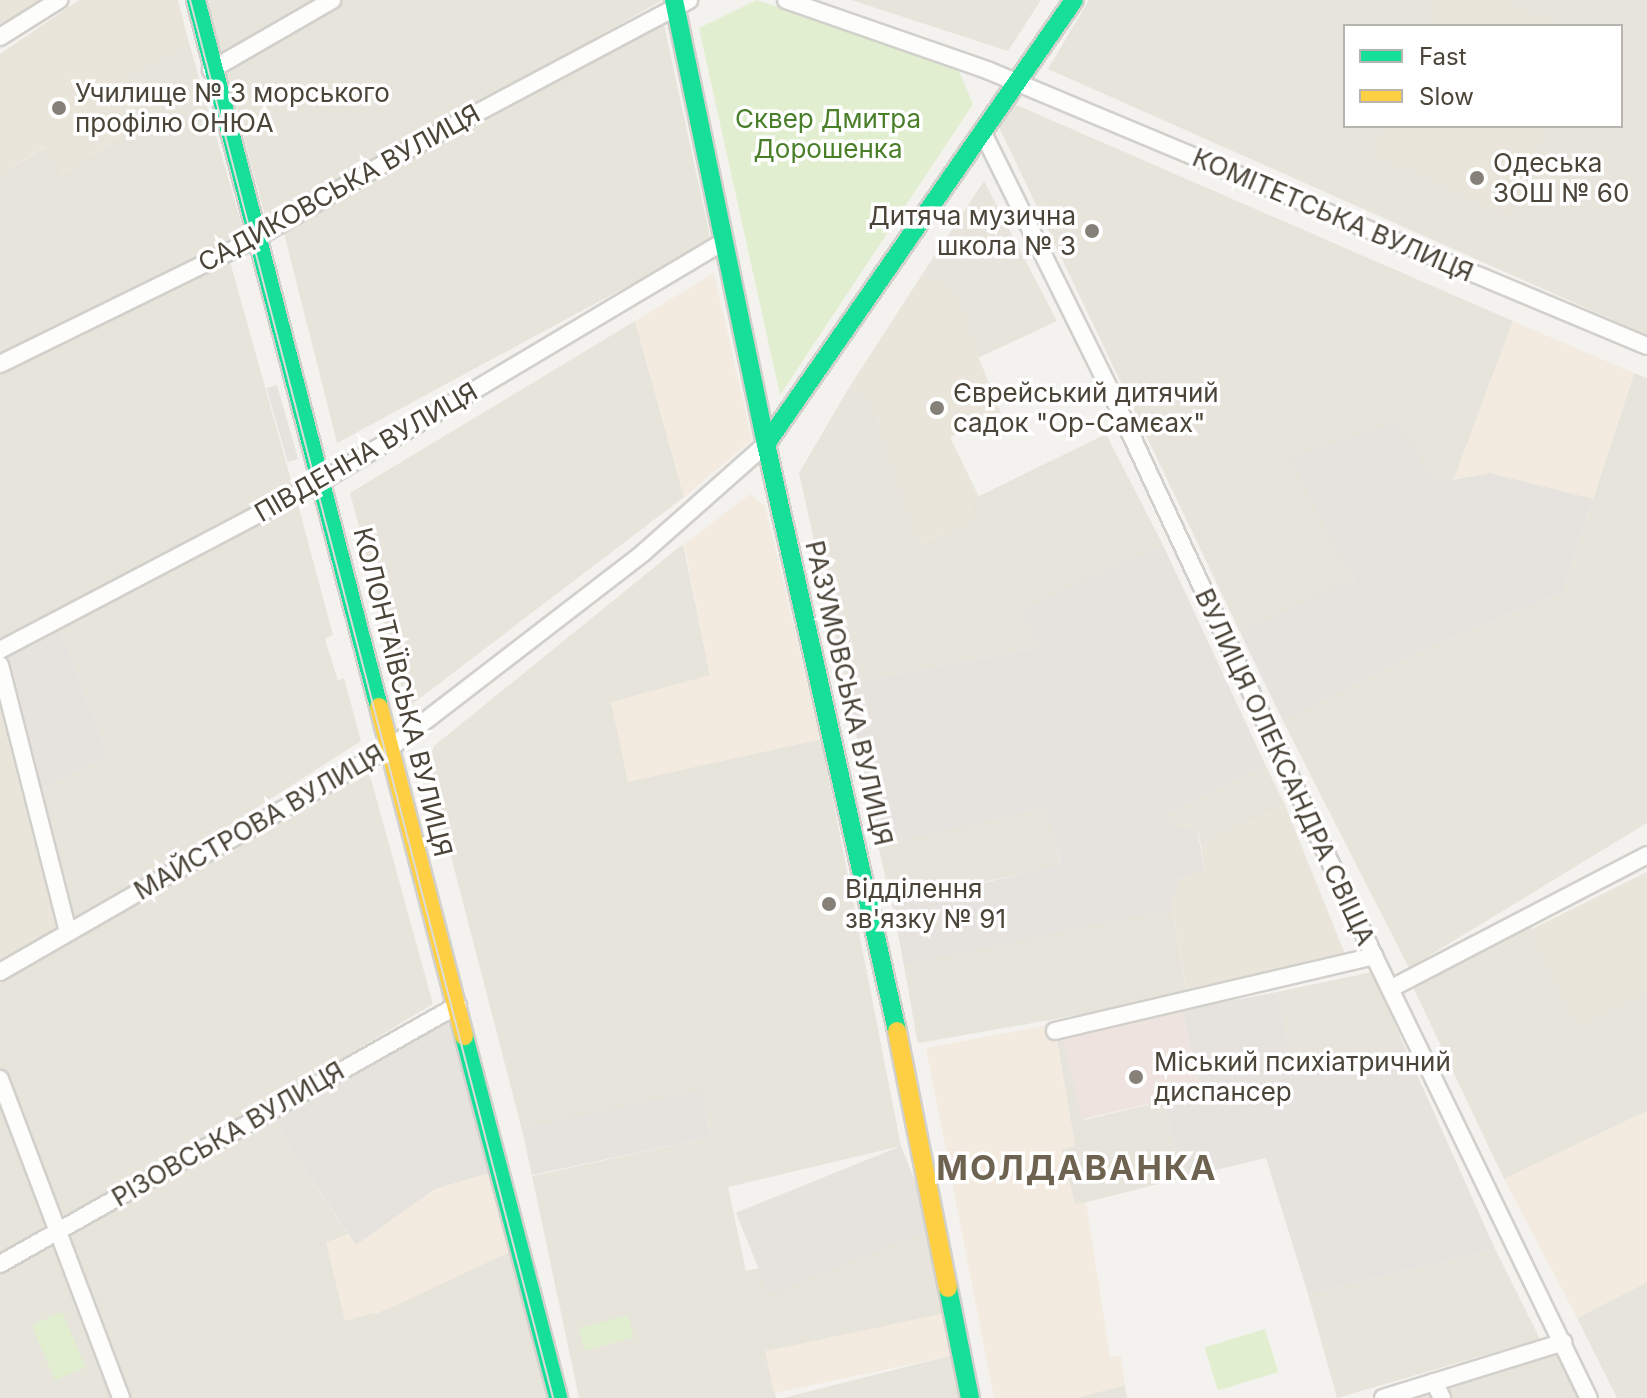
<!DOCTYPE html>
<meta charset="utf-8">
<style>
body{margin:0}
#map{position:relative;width:1647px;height:1398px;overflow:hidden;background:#f4f2ee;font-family:Inter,sans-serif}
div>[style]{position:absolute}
.residential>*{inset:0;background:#e7e4dc;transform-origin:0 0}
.commercial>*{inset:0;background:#f3ebdf;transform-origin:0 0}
.industrial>*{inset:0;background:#e6e2de;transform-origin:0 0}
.education>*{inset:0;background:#eae5da}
.medical>*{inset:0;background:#eee3df;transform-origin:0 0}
.green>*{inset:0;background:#e1eecf;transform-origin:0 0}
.parking>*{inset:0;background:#e6e3df;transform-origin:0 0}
.roads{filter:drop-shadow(2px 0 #d2d0cb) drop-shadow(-2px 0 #d2d0cb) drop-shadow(0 2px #d2d0cb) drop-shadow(0 -2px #d2d0cb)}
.street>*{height:16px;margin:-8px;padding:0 8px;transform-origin:8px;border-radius:8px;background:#fdfdfc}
.fast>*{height:18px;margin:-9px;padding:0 9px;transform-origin:9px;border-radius:9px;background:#16e098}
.slow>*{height:18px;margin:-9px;padding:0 9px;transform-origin:9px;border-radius:9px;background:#ffcf43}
.tram>*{height:2px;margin:-1px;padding:0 1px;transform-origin:1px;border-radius:1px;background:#dbdbda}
.dots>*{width:22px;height:22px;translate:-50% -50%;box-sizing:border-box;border:4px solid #fff;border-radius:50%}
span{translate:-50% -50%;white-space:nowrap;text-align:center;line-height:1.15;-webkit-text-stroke:7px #fff;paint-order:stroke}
.poi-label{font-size:26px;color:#4b4439}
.left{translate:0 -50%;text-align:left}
.right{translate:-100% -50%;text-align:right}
.park-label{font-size:26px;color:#4a7f2a}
.street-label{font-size:26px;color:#4b4439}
.district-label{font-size:34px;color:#6e6250;font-weight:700;letter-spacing:2px}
.legend{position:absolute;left:1343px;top:24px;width:280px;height:104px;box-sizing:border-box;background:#fff;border:2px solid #b7b4b0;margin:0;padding:10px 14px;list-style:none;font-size:24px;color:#4b4439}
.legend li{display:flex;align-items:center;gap:16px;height:40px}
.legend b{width:40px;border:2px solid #b7b4b0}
</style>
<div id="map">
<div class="residential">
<i style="clip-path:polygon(208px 0,323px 0,221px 56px)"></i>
<i style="clip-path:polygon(340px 0,660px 0,661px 1px,267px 223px,226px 72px)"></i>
<i style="clip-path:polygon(851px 0,1041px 0,1008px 51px)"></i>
<i style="clip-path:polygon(evenodd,1089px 0,1647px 0,1647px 335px,1048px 69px,1089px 0,1345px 26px,1621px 26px,1621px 126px,1345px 126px,1345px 26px)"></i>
<i style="clip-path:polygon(663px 20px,711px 241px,337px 443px,283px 229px)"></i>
<i style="clip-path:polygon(189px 43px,245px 236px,0 353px,0 176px,46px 146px,63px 174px,129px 131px,108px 85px)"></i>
<i style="clip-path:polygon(1014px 104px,1513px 321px,1454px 479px,1329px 528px,1354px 581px,1240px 632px,997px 123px)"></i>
<i style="clip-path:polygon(984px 181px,1057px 321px,978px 358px,930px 277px,923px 273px)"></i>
<i style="clip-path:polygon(229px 258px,293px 487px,0 649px,0 367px)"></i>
<i style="clip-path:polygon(635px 321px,684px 497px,407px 708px,350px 493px)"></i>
<i style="clip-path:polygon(1634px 373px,1647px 378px,1647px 823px,1409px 968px,1283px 721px,1431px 646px,1563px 592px)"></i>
<i style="clip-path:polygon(850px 386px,873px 403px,921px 545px,976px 518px,969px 501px,1106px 434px,1163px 545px,1023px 610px,1040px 647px,846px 684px,799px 473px)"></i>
<i style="clip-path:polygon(297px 501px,333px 635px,325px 639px,338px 681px,344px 678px,361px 741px,69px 928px,34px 793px,108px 755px,57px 621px)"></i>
<i style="clip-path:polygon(683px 544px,710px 675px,615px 717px,628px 781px,821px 739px,901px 1146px,728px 1187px,746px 1271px,934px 1228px,950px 1312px,767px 1358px,776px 1398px,579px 1398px,532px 1176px,711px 1137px,701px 1092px,522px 1130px,427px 764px,434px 746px)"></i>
<i style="clip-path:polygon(1265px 764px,1285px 805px,1201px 845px,1197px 827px,1173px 828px,1167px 814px)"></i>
<i style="clip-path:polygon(368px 768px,433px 1004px,61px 1227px,0 1074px,0 975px)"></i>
<i style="left:1048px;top:807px;width:60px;height:174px;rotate:78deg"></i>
<i style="left:1172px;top:908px;width:89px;height:274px;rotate:80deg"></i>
<i style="clip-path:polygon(1527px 921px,1547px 952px,1580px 1024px,1647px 991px,1647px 1111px,1504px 1179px,1412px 985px)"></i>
<i style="clip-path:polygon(1372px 972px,1403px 1043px,1361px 1067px,1343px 1072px,1339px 1061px,1294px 1075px,1277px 992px)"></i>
<i style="clip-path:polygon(1064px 1039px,1084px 1120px,1163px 1101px,1182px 1178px,1075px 1205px,1061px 1148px,1075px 1145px,1057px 1040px)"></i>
<i style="clip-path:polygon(0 1085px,56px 1229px,0 1260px)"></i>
<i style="clip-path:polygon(271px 1110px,289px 1146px,348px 1234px,326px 1243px,375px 1314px,516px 1249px,555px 1398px,124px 1398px,61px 1232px)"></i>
<i style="clip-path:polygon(59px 1233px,117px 1398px,0 1398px,0 1266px)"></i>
<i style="clip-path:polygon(1495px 1249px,1540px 1339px,1337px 1398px,1308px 1294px)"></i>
<i style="clip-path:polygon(1647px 1282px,1647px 1398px,1617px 1398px,1577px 1318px)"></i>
<i style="clip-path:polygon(1560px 1352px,1580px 1398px,1408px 1398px)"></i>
<i style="clip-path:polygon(959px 1354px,966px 1398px,783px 1398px,929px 1361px)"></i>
<i style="clip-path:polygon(1125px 1385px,1127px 1398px,1076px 1398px)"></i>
</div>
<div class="commercial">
<i style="clip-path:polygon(714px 273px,752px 440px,684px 497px,635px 321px)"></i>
<i style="clip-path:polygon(1513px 321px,1634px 373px,1593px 499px,1490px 473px,1454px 479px)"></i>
<i style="clip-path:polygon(750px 494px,765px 506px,821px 739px,628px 782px,611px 702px,710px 675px,684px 544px)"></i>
<i style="clip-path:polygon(1054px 1024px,1075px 1146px,1061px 1149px,1075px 1204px,1086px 1202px,1110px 1357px,1121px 1355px,1125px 1385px,1076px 1398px,994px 1398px,926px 1048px)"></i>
<i style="clip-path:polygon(1647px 1111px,1647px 1282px,1577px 1318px,1504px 1179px)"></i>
<i style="clip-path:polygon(489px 1173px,516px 1249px,388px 1309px,345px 1321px,326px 1243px,348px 1234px,356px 1245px,435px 1189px)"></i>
<i style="left:950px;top:1312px;width:43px;height:189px;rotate:78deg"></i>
</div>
<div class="industrial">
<i style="clip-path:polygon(1396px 423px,1435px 483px,1490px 473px,1593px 499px,1563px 592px,1431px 646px,1283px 721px,1240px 632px,1354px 580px,1291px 459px)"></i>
<i style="clip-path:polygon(1163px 545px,1265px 764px,1167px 814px,1173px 828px,1197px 827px,1204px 870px,1179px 879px,1172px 908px,904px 964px,892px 904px,1061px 865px,1047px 807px,878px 845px,846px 684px,1040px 647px,1022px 610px)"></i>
<i style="clip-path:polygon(57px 621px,108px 755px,34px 793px,0 653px)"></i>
<i style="clip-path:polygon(1277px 992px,1294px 1075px,1340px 1061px,1344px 1071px,1361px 1067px,1403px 1043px,1495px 1249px,1308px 1294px,1266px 1158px,1182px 1178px,1163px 1101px,1201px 1091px,1182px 1010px)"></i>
<i style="clip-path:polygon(447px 1018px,489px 1173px,435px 1189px,356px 1245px,289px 1146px,271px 1110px)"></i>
<i style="left:701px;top:1091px;width:47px;height:183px;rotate:78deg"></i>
<i style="left:901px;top:1146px;width:88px;height:178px;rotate:68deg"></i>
</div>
<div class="education">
<i style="clip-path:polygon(0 0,41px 0,0 24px)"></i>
<i style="clip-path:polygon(79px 0,178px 0,189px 43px,108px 85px,130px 130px,63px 174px,45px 146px,0 176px,0 54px)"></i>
<i style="clip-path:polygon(1439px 0,1494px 0,1558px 26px,1428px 26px)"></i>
<i style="clip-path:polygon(1385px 126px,1545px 126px,1508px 213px,1373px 152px)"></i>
<i style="clip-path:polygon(923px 273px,952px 291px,1001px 413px,950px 437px,979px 497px,969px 501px,977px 518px,920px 545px,873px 403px,850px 386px)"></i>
<i style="clip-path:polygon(0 670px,66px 930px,0 967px)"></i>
<i style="clip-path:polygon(1285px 805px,1349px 964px,1188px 996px,1172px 908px,1179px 879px,1204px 870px,1201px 845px)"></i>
<i style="clip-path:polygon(1647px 872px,1647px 991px,1580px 1024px,1532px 929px)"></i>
</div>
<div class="medical">
<i style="left:1182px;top:1010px;width:84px;height:122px;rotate:77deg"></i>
</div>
<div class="green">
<i style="clip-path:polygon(757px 0,958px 69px,973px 104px,780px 395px,699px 28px)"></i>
<i style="left:62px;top:1312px;width:60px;height:33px;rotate:67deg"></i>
<i style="left:628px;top:1315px;width:23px;height:51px;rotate:75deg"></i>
<i style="left:1265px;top:1329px;width:45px;height:63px;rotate:73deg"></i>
</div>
<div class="parking">
<i style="left:277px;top:385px;width:77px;height:11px;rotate:74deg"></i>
</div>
<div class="roads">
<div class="street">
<i style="left:786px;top:0;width:213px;rotate:19.2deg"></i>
<i style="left:987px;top:70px;width:715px;rotate:22.69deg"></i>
<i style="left:0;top:37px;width:70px;rotate:-32.1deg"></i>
<i style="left:211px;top:70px;width:140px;rotate:-30deg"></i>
<i style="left:984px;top:135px;width:287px;rotate:63.7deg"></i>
<i style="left:1111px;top:392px;width:622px;rotate:65deg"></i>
<i style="left:1374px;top:956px;width:492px;rotate:64.1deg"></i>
<i style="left:0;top:364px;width:280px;rotate:-26.1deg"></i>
<i style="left:251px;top:241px;width:185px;rotate:-30.2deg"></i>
<i style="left:411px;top:148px;width:315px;rotate:-28deg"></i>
<i style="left:0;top:650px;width:369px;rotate:-27.7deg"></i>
<i style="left:327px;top:478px;width:463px;rotate:-30.8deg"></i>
<i style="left:0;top:665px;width:275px;rotate:75.7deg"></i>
<i style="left:0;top:972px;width:455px;rotate:-29.9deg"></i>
<i style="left:394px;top:745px;width:314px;rotate:-37.6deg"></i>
<i style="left:643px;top:553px;width:164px;rotate:-41.5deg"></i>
<i style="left:1390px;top:989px;width:290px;rotate:-27.5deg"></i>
<i style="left:1055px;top:1031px;width:328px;rotate:-13.2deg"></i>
<i style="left:0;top:1079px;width:341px;rotate:69.2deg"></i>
<i style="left:0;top:1264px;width:526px;rotate:-29.49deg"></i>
<i style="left:1434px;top:1382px;width:18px;rotate:63deg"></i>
<i style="left:1383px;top:1398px;width:189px;rotate:-17.2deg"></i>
</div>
<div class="fast">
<i style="left:196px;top:0;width:730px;rotate:75.49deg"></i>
<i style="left:674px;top:0;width:453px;rotate:78.3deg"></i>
<i style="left:766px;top:444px;width:601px;rotate:77.42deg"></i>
<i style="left:766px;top:444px;width:540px;rotate:-55.25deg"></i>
<i style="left:464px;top:1036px;width:374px;rotate:75.4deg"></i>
<i style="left:948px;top:1288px;width:112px;rotate:78.7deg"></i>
</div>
<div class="slow">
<i style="left:379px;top:707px;width:340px;rotate:75.5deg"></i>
<i style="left:897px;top:1031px;width:262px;rotate:78.8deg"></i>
</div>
</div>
<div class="tram">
<i style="left:190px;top:0;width:1444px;rotate:75.44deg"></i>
</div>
<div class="dots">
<i style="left:59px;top:108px;background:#868178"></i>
<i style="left:1477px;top:178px;background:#868178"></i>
<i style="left:1092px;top:231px;background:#868178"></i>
<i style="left:937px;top:408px;background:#868178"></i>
<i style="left:829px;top:904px;background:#868178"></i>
<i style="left:1136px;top:1077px;background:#868178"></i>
</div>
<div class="poi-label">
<span class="left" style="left:75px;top:108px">Училище № 3 морського<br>профілю ОНЮА</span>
<span class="left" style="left:1493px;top:178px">Одеська<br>ЗОШ № 60</span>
<span class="right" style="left:1076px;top:231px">Дитяча музична<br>школа № 3</span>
<span class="left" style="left:953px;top:408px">Єврейський дитячий<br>садок "Ор-Самєах"</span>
<span class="left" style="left:845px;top:904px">Відділення<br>зв'язку № 91</span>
<span class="left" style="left:1154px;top:1077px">Міський психіатричний<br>диспансер</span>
</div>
<div class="park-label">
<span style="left:828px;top:134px">Сквер Дмитра<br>Дорошенка</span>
</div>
<div class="street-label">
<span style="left:339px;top:188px;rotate:-29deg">САДИКОВСЬКА ВУЛИЦЯ</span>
<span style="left:1333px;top:215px;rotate:23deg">КОМІТЕТСЬКА ВУЛИЦЯ</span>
<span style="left:366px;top:452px;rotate:-30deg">ПІВДЕННА ВУЛИЦЯ</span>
<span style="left:403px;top:692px;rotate:76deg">КОЛОНТАЇВСЬКА ВУЛИЦЯ</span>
<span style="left:849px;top:693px;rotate:77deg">РАЗУМОВСЬКА ВУЛИЦЯ</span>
<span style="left:1285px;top:767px;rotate:65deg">ВУЛИЦЯ ОЛЕКСАНДРА СВІЩА</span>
<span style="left:259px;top:822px;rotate:-30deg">МАЙСТРОВА ВУЛИЦЯ</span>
<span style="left:228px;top:1134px;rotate:-30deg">РІЗОВСЬКА ВУЛИЦЯ</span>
</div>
<div class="district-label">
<span style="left:1077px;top:1168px">МОЛДАВАНКА</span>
</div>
<ul class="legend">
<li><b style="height:10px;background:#16e098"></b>Fast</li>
<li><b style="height:10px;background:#ffcf43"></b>Slow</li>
</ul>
</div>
